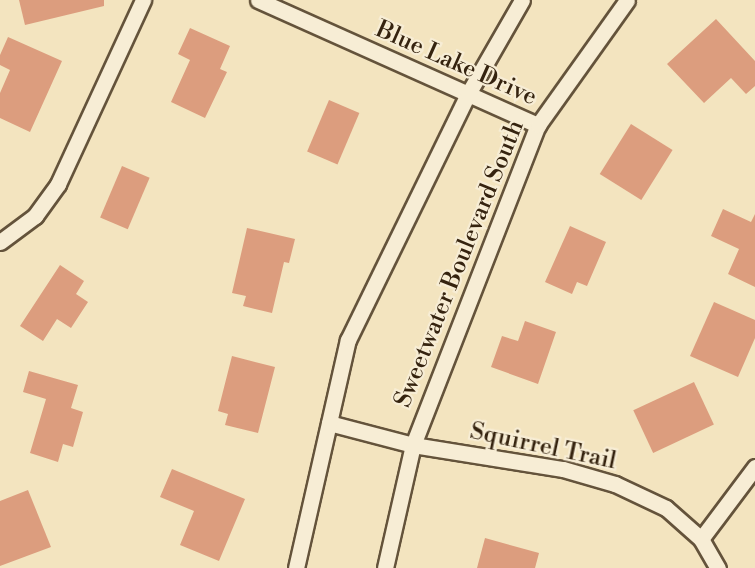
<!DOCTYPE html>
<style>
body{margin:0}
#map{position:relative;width:755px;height:568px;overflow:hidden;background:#f3e4bf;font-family:"Libre Bodoni",serif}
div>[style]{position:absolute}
.building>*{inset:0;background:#dc9d7e;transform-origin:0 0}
.roads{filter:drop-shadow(2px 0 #64533b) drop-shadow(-2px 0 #64533b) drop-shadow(0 2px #64533b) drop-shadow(0 -2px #64533b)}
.street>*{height:15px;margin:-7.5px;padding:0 7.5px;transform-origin:7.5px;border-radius:7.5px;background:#f7edd5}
span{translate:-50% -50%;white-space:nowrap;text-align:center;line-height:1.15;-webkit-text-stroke:4.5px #f7edd5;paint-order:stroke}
.street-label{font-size:24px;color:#35230f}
</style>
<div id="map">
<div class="building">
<i style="clip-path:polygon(19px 0,104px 0,104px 6px,25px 25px)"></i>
<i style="clip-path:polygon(716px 19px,755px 61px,755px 86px,746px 94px,731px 78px,704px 103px,667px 64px)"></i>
<i style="clip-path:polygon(190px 28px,230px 46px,220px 69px,227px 72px,205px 118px,171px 102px,190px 60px,178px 54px)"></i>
<i style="clip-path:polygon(8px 37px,62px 61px,30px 132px,0 118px,0 93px,10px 70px,0 65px,0 55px)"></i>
<i style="left:329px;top:100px;width:33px;height:56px;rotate:23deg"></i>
<i style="left:631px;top:124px;width:49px;height:59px;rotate:32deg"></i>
<i style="left:122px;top:166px;width:30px;height:56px;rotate:23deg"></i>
<i style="clip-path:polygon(723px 209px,751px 222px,755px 214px,755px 287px,728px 274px,739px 249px,711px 236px)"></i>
<i style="clip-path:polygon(570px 226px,606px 242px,587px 286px,577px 282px,572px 294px,545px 282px)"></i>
<i style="clip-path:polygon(247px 228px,295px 239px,289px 263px,284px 262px,272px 313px,243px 306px,246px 296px,232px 293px)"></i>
<i style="clip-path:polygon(60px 265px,84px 281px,76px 294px,88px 302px,71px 328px,57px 319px,43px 341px,20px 326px)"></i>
<i style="clip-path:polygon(714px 302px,755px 320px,755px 338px,738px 377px,690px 356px)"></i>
<i style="clip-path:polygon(525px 321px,556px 332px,538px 384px,491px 367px,502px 336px,518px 341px)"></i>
<i style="clip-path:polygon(232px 356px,275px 367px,258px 433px,225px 425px,228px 414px,218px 411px)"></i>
<i style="clip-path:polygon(29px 371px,78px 385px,71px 408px,83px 412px,73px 447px,63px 444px,58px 462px,30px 453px,46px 399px,23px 392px)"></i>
<i style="left:694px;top:382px;width:47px;height:67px;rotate:65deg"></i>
<i style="clip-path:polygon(172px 469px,245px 499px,219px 561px,180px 545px,194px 511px,160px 497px)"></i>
<i style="clip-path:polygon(28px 490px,51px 547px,0 566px,0 501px)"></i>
<i style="clip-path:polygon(485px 538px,539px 553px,535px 568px,477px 568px)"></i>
</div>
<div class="roads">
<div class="street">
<i style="left:258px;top:0;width:307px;rotate:24.1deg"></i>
<i style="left:0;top:242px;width:44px;rotate:-36.6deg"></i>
<i style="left:35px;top:216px;width:39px;rotate:-54deg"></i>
<i style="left:58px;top:184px;width:203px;rotate:-65.2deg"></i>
<i style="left:329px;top:423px;width:87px;rotate:14.7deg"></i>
<i style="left:413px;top:445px;width:152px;rotate:9.1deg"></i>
<i style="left:563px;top:469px;width:54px;rotate:16.1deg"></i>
<i style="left:615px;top:484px;width:56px;rotate:25.2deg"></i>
<i style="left:666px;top:508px;width:47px;rotate:41.5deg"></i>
<i style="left:701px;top:539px;width:34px;rotate:60deg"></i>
<i style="left:701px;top:539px;width:90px;rotate:-53.1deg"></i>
<i style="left:296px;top:568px;width:234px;rotate:-77.2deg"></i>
<i style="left:348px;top:340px;width:274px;rotate:-64deg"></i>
<i style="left:468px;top:94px;width:108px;rotate:-60.1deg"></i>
<i style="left:385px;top:568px;width:126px;rotate:-77.2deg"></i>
<i style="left:413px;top:445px;width:344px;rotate:-68.7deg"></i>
<i style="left:538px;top:125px;width:153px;rotate:-54.5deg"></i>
</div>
</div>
<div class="street-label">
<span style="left:456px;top:64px;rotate:24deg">Blue Lake Drive</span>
<span style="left:460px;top:264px;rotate:-68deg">Sweetwater Boulevard South</span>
<span style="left:543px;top:447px;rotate:12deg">Squirrel Trail</span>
</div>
</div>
